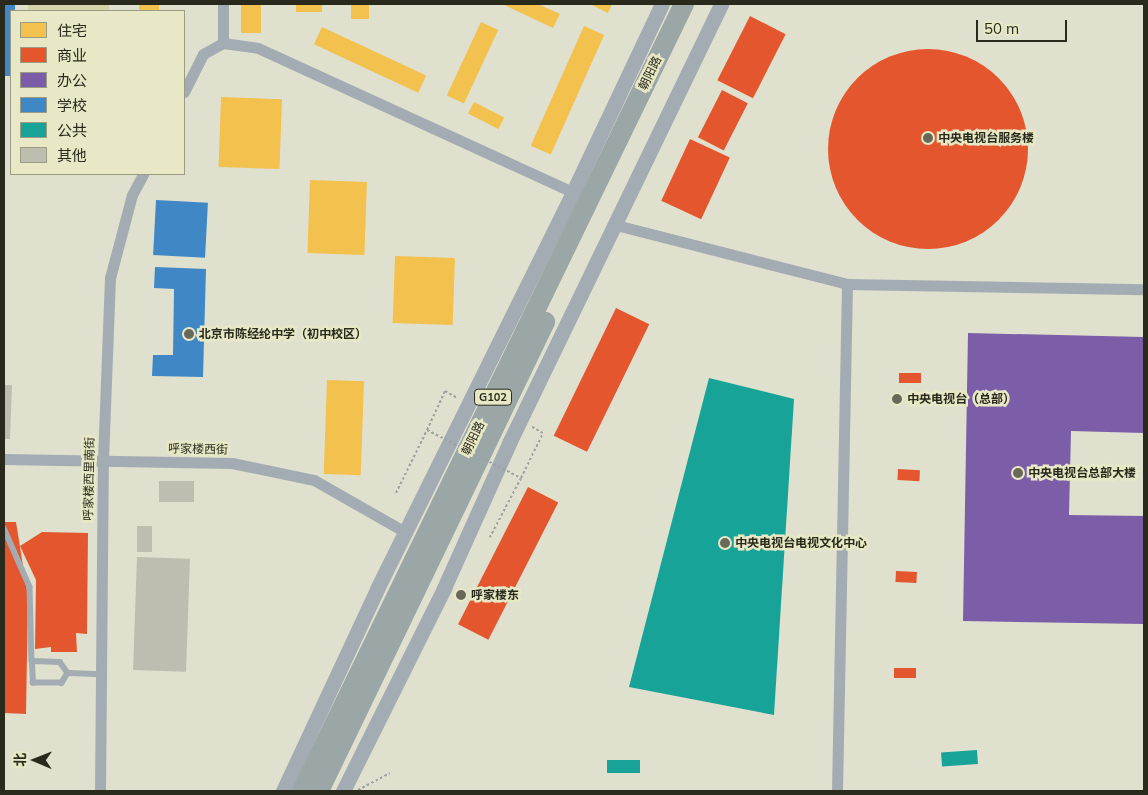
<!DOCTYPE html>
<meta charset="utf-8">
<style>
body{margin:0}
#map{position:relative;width:1148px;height:795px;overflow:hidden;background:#e0e0ce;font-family:Mulish,"Noto Sans SC",sans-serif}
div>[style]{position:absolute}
.green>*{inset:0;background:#d4d4a8;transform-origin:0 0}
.homes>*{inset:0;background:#f2c14e;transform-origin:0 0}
.shops>*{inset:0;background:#e4572e;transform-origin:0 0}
.round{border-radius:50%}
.offices>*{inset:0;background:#7b5ea7}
.schools>*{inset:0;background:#3f88c5;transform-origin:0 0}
.public>*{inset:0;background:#17a398;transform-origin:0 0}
.building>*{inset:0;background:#bebeb0;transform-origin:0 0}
.path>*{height:2px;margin-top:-1px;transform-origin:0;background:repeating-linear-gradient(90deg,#9ca2a2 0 2.5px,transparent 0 5px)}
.service>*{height:5.5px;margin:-2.75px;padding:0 2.75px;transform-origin:2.75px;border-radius:2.75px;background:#a3acb2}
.minor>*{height:11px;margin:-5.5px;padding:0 5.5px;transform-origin:5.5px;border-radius:5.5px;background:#a3acb2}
.tertiary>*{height:15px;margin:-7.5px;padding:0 7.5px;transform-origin:7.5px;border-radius:7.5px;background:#a3acb2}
.trunk>*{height:20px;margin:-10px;padding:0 10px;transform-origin:10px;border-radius:10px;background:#9ba6a7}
.path-bridge>*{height:2px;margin-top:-1px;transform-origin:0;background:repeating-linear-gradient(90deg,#9ca2a2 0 2.5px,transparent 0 5px)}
.dots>*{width:14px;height:14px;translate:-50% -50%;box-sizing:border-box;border:2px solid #e8e8c6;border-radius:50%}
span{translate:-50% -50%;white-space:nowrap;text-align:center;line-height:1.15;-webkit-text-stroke:5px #e8e8c6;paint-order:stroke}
.shield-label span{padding:1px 4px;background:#e8e8c6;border:1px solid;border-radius:4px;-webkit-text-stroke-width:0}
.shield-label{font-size:11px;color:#29291c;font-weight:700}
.street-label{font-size:12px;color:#29291c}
.poi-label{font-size:12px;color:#29291c;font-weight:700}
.left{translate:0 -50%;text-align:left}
.frame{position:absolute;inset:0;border:5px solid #29291c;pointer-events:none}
.legend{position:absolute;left:10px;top:10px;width:175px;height:165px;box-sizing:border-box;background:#e8e8c6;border:1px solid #9c9c82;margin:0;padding:6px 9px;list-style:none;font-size:15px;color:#29291c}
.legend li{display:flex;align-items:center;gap:10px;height:25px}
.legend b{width:25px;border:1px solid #9c9c82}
.north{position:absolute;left:10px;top:735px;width:50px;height:50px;-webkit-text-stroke:4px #e8e8c6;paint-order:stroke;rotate:271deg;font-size:14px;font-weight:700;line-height:20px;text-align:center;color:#29291c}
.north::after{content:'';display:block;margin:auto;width:18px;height:22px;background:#29291c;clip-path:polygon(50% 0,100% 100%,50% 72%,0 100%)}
.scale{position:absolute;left:976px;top:20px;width:91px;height:22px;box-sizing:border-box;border:2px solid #29291c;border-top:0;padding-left:6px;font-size:15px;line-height:18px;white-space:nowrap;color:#29291c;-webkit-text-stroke:4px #e8e8c6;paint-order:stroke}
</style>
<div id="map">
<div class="green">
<i style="left:28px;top:4px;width:81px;height:7px"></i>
</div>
<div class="homes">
<i style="left:139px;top:4px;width:20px;height:7px"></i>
<i style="left:241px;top:4px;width:20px;height:29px"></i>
<i style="left:296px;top:4px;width:26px;height:8px"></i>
<i style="left:351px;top:4px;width:18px;height:15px"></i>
<i style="clip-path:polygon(502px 4px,538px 4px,560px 14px,553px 28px)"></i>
<i style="clip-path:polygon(590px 4px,612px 4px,608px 13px)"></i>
<i style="left:481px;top:22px;width:19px;height:81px;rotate:25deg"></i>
<i style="left:584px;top:26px;width:22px;height:131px;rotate:24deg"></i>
<i style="left:322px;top:27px;width:115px;height:19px;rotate:25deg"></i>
<i style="left:221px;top:97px;width:61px;height:70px;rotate:2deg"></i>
<i style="left:474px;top:102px;width:34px;height:13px;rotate:27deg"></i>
<i style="left:310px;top:180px;width:57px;height:73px;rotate:2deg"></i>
<i style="left:395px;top:256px;width:60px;height:67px;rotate:2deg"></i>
<i style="left:327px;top:380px;width:37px;height:94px;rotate:2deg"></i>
</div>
<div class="shops">
<i style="left:750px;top:16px;width:40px;height:72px;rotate:27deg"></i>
<i class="round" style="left:828px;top:49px;width:200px;height:200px"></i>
<i style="left:722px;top:90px;width:29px;height:53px;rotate:27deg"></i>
<i style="left:690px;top:139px;width:44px;height:68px;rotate:25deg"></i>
<i style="left:616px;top:308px;width:37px;height:142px;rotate:26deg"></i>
<i style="left:899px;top:373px;width:22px;height:10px"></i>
<i style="left:898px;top:469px;width:22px;height:11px;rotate:3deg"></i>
<i style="left:528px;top:487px;width:34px;height:154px;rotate:27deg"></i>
<i style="clip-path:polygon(4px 522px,16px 522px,28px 597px,26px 714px,4px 713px)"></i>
<i style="clip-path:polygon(42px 532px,88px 533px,87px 634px,76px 633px,77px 652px,51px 652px,51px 647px,35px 649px,36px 580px,20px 546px)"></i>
<i style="left:896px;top:571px;width:21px;height:11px;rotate:3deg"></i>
<i style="left:894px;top:668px;width:22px;height:10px"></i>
</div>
<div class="offices">
<i style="clip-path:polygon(968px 333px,1144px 337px,1144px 433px,1071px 431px,1069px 515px,1144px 516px,1144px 624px,963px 621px)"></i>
</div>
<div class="schools">
<i style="clip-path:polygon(4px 4px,15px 4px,15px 11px,11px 11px,11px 76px,4px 76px)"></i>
<i style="left:156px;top:200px;width:52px;height:55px;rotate:3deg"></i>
<i style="clip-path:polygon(155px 267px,206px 269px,203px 377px,152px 376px,153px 355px,173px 355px,174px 289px,154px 288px)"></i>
</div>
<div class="public">
<i style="clip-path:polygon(709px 378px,794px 399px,774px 715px,629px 687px)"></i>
<i style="left:977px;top:750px;width:14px;height:36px;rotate:86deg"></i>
<i style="left:640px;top:760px;width:13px;height:33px;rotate:90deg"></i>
</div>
<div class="building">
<i style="clip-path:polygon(4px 385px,12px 385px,10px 439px,4px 439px)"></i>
<i style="left:159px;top:481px;width:35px;height:21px"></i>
<i style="left:137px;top:526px;width:15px;height:26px"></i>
<i style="left:137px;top:557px;width:53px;height:113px;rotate:2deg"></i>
</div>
<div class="path">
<i style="left:427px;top:430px;width:43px;rotate:-65.2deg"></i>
<i style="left:445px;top:391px;width:13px;rotate:29deg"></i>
<i style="left:521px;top:478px;width:50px;rotate:-63.9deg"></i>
<i style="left:543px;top:433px;width:13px;rotate:-151deg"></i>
<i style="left:358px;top:790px;width:36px;rotate:-28deg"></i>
</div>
<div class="service">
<i style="left:4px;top:528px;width:64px;rotate:66.2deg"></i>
<i style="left:30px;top:587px;width:74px;rotate:88.5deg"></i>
<i style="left:68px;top:673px;width:12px;rotate:121deg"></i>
<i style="left:62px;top:683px;width:29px;rotate:180deg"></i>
<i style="left:33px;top:683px;width:22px;rotate:-93deg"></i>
<i style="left:32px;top:661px;width:28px;rotate:2deg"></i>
<i style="left:60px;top:662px;width:14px;rotate:54deg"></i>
<i style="left:68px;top:673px;width:34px;rotate:2deg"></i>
</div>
<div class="minor">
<i style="left:223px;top:4px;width:39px;rotate:90deg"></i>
<i style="left:223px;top:43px;width:35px;rotate:8deg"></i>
<i style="left:258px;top:48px;width:346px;rotate:24.6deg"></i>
<i style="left:184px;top:92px;width:42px;rotate:-63.4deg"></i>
<i style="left:203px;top:54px;width:23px;rotate:-29deg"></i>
<i style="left:616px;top:225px;width:238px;rotate:14.3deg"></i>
<i style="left:847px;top:284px;width:297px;rotate:1deg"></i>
<i style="left:4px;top:459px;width:228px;rotate:1deg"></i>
<i style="left:232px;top:463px;width:84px;rotate:11.7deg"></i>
<i style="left:314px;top:480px;width:107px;rotate:29.7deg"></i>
<i style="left:100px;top:791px;width:331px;rotate:-89.5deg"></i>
<i style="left:103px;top:460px;width:182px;rotate:-87.8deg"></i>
<i style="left:110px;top:278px;width:86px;rotate:-75.2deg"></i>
<i style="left:132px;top:195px;width:24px;rotate:-62deg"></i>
<i style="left:837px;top:791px;width:507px;rotate:-88.87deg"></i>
</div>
<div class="tertiary">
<i style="left:283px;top:791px;width:223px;rotate:-65deg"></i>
<i style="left:377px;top:589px;width:443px;rotate:-63.7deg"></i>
<i style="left:573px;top:192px;width:208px;rotate:-64.7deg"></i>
<i style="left:343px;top:791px;width:227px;rotate:-63.5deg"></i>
<i style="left:444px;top:588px;width:161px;rotate:-65.8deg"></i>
<i style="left:510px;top:441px;width:485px;rotate:-64.2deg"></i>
</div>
<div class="trunk">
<i style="left:302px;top:791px;width:875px;rotate:-64.11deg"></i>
<i style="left:319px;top:791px;width:521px;rotate:-64.27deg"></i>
</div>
<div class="path-bridge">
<i style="left:396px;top:493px;width:70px;rotate:-63.8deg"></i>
<i style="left:427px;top:430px;width:106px;rotate:27.1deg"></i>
<i style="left:521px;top:478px;width:67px;rotate:117.7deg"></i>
</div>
<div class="dots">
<i style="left:928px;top:138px;background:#69695a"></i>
<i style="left:189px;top:334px;background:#69695a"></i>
<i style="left:897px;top:399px;background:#69695a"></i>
<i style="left:1018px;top:473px;background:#69695a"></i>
<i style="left:725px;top:543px;background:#69695a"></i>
<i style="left:461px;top:595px;background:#69695a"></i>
</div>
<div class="shield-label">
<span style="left:493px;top:397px">G102</span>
</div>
<div class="street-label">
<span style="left:650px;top:73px;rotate:-64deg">朝阳路</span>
<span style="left:473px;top:438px;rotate:-64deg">朝阳路</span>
<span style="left:198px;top:449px;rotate:1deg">呼家楼西街</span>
<span style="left:89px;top:479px;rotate:-89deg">呼家楼西里南街</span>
</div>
<div class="poi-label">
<span class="left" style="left:938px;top:138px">中央电视台服务楼</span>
<span class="left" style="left:199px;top:334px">北京市陈经纶中学（初中校区）</span>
<span class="left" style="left:907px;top:399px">中央电视台（总部）</span>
<span class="left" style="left:1028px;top:473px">中央电视台总部大楼</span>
<span class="left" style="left:735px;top:543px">中央电视台电视文化中心</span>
<span class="left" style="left:471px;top:595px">呼家楼东</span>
</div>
<div class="frame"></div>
<ul class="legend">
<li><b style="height:14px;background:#f2c14e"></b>住宅</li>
<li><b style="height:14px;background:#e4572e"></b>商业</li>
<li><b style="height:14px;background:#7b5ea7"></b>办公</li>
<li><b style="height:14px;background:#3f88c5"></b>学校</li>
<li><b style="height:14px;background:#17a398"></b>公共</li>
<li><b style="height:14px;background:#bebeb0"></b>其他</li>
</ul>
<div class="north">北</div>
<div class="scale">50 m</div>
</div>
